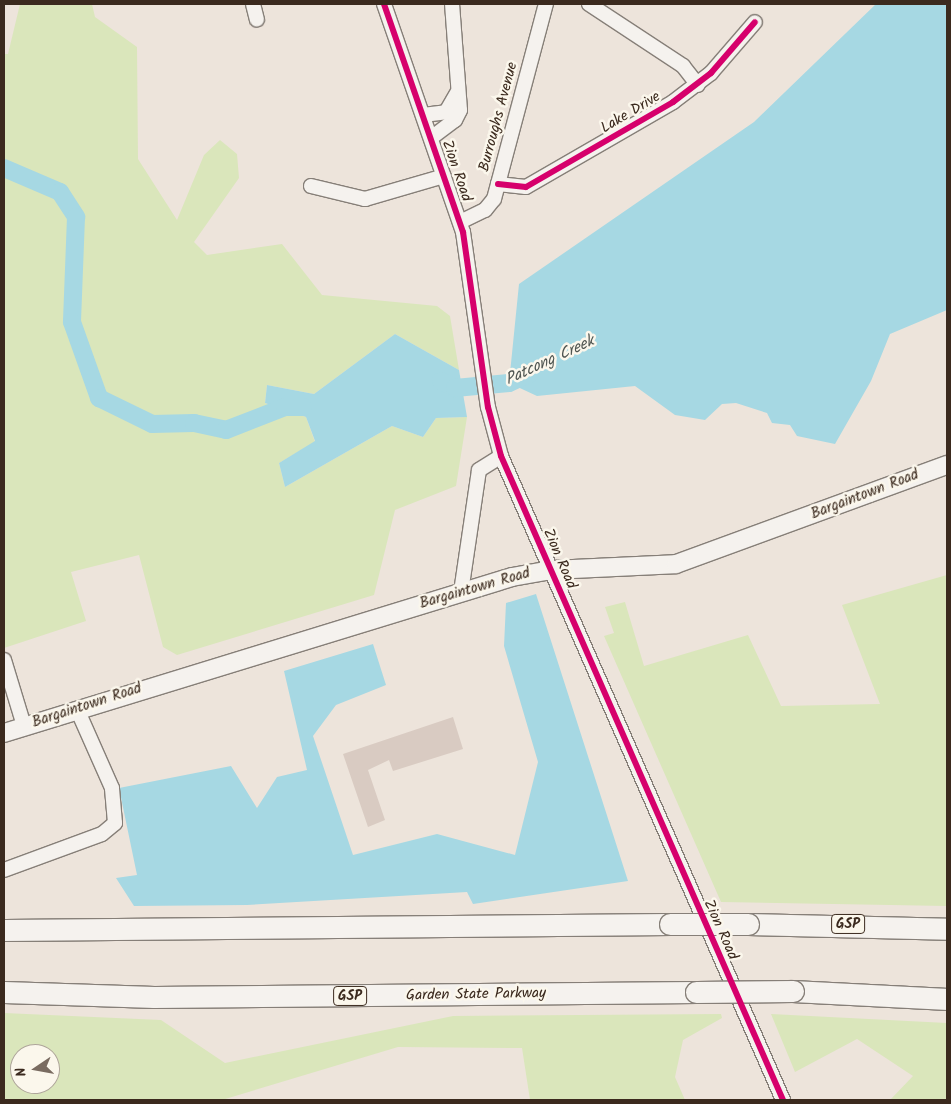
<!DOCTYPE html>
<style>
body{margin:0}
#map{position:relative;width:951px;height:1104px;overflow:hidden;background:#ede4db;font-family:Kalam,sans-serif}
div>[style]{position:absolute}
.green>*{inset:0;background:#dae6bb}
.water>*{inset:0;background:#a6d8e3}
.river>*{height:18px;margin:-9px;padding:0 9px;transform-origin:9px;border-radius:9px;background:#a6d8e3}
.building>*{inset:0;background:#d9cbc2}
.roads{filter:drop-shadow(1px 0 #867f78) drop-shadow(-1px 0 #867f78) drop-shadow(0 1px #867f78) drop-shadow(0 -1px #867f78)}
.minor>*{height:14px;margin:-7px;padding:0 7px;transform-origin:7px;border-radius:7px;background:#f5f2ee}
.major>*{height:18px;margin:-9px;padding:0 9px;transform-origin:9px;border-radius:9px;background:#f5f2ee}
.highway>*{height:21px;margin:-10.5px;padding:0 10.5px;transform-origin:10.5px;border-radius:10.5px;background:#f5f2ee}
.bridges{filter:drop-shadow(1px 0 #867f78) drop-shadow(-1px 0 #867f78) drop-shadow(0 1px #867f78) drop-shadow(0 -1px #867f78)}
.highway-bridge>*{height:21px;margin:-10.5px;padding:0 10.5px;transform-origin:10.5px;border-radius:10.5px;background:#f5f2ee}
.cycleway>*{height:6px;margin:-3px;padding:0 3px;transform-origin:3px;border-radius:3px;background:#d6006c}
span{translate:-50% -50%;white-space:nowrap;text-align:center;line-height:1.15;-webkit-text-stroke:5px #fbf7ec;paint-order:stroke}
.shield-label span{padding:1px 4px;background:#fbf7ec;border:1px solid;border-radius:4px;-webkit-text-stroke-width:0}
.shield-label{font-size:14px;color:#3b2a1e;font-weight:700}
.street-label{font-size:15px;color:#3b2a1e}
.water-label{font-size:16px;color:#4e5450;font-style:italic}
.frame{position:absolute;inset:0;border:5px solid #3b2a1e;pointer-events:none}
.north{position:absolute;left:10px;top:1044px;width:50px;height:50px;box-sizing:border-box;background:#fbf7ec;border:1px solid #aea59a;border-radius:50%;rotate:258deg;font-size:14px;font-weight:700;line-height:20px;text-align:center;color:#3b2a1e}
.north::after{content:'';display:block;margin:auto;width:18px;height:22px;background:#796b60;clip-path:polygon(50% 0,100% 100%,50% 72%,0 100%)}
</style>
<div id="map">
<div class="green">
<i style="clip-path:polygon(20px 4px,92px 4px,95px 17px,137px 47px,138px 159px,177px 220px,204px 155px,220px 140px,237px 154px,239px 178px,194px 242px,207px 255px,282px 244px,322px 295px,437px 306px,450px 316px,459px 370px,395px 334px,314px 394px,267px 385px,265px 403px,306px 417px,315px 442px,279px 463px,285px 487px,392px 426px,423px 437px,436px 418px,467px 417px,456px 486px,395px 510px,374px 595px,177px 655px,163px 647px,139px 555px,71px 572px,86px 621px,4px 648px,4px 54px,8px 54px)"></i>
<i style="clip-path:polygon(947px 575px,947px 906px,721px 902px,604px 636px,614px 633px,605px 607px,625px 602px,644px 666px,748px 635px,781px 706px,880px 704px,842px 605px)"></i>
<i style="clip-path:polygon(evenodd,4px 1013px,161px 1020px,225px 1063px,453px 1016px,721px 1014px,722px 1018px,683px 1040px,675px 1077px,685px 1100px,530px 1100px,522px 1048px,398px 1047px,222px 1100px,4px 1100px,4px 1013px,20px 1054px,50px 1054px,50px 1084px,20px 1084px,20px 1054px)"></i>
<i style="clip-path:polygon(771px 1014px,947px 1023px,947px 1100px,890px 1100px,913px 1076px,857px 1039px,795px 1072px)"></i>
</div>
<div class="water">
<i style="clip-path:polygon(876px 4px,947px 4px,947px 310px,890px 334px,871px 381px,835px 444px,797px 436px,790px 425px,772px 423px,767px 413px,736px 403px,722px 404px,705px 420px,675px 415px,635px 386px,537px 396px,509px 383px,519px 284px,754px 122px)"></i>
<i style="clip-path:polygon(395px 334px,459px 370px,467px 417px,436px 418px,423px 437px,392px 426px,285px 487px,279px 463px,315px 441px,306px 417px,265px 403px,267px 385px,314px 394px)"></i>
<i style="clip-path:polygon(536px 594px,628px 881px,473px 904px,467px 892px,247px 905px,134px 906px,116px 878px,137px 875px,119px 788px,231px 766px,257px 808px,277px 777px,307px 770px,284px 671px,373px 644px,386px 685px,336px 705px,313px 736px,353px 855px,437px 834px,515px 855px,538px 762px,504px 646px,506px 603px)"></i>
</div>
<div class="river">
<i style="left:4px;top:168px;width:61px;rotate:23.2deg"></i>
<i style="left:60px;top:192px;width:30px;rotate:57deg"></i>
<i style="left:76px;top:217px;width:105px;rotate:92.2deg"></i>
<i style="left:72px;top:322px;width:81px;rotate:70.4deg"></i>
<i style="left:99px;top:398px;width:59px;rotate:26.1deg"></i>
<i style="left:152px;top:424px;width:42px;rotate:-1.4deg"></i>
<i style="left:194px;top:423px;width:33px;rotate:12deg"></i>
<i style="left:226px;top:430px;width:63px;rotate:-21.3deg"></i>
<i style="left:285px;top:407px;width:18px"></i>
<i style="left:441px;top:381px;width:16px;rotate:27deg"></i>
<i style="left:455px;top:388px;width:54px;rotate:-5.3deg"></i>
<i style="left:509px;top:383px;width:23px;rotate:-25deg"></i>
</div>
<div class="building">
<i style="clip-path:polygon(453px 717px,463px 749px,393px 771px,389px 760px,368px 770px,385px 820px,368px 827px,343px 754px)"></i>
</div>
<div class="roads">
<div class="minor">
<i style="left:253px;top:4px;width:16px;rotate:76deg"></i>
<i style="left:384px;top:4px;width:241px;rotate:70.9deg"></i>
<i style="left:463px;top:232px;width:177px;rotate:81.9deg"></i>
<i style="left:488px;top:407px;width:51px;rotate:75.1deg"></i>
<i style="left:501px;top:456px;width:703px;rotate:66.35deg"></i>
<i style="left:589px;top:4px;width:113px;rotate:33.4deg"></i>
<i style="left:683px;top:66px;width:24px;rotate:52deg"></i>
<i style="left:423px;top:115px;width:23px;rotate:-7deg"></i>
<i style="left:446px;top:112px;width:22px;rotate:-60deg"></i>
<i style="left:431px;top:138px;width:30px;rotate:-37deg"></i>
<i style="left:455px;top:120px;width:11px;rotate:-63deg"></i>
<i style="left:460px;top:110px;width:106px;rotate:-94.3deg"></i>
<i style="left:498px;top:184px;width:28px;rotate:6deg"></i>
<i style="left:526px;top:187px;width:170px;rotate:-30deg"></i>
<i style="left:673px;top:102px;width:48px;rotate:-37.3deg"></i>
<i style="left:711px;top:73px;width:67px;rotate:-49.2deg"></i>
<i style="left:311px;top:186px;width:56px;rotate:13.5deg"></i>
<i style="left:365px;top:199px;width:82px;rotate:-16.2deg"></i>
<i style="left:460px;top:222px;width:28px;rotate:-26deg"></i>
<i style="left:485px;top:210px;width:14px;rotate:-51deg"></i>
<i style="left:494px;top:199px;width:202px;rotate:-75.1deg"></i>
<i style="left:461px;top:592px;width:123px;rotate:-81.6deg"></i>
<i style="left:479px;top:470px;width:26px;rotate:-32deg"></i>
<i style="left:4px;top:660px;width:69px;rotate:73.1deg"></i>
<i style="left:4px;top:870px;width:104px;rotate:-20.2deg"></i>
<i style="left:102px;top:834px;width:17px;rotate:-40deg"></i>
<i style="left:115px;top:823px;width:35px;rotate:-95deg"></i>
<i style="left:112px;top:788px;width:86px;rotate:-113.9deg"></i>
</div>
<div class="major">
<i style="left:4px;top:733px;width:531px;rotate:-17.07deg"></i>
<i style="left:512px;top:577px;width:39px;rotate:-10deg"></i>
<i style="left:550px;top:570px;width:126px;rotate:-2.7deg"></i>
<i style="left:676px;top:564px;width:289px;rotate:-20.1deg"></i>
</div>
<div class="highway">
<i style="left:748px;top:924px;width:199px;rotate:1.4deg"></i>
<i style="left:4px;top:930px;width:666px;rotate:-0.52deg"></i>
<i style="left:793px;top:991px;width:154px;rotate:3deg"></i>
<i style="left:4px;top:992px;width:150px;rotate:1.9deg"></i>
<i style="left:154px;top:997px;width:542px;rotate:-0.53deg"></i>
</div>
</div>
<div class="bridges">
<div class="highway-bridge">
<i style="left:670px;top:924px;width:78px"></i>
<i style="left:696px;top:992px;width:97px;rotate:-0.6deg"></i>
</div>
</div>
<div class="cycleway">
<i style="left:384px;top:4px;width:241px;rotate:70.9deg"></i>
<i style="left:463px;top:232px;width:177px;rotate:81.9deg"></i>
<i style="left:488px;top:407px;width:51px;rotate:75.1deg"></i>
<i style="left:501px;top:456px;width:703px;rotate:66.35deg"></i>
<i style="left:498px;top:184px;width:28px;rotate:6deg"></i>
<i style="left:526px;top:187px;width:170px;rotate:-30deg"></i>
<i style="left:673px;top:102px;width:48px;rotate:-37.3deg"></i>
<i style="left:711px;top:73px;width:67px;rotate:-49.2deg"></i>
</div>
<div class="shield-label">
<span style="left:848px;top:924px">GSP</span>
<span style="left:350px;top:996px">GSP</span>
</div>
<div class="street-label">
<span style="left:631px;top:113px;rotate:-31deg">Lake Drive</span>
<span style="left:499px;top:117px;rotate:-75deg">Burroughs Avenue</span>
<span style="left:456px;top:171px;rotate:71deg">Zion Road</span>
<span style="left:865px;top:495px;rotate:-21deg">Bargaintown Road</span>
<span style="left:559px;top:559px;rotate:67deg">Zion Road</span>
<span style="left:475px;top:589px;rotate:-16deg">Bargaintown Road</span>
<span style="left:87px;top:706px;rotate:-18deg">Bargaintown Road</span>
<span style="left:720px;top:930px;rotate:66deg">Zion Road</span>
<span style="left:476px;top:995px;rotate:-1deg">Garden State Parkway</span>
</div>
<div class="water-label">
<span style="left:550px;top:361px;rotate:-25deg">Patcong Creek</span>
</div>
<div class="frame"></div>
<div class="north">N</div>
</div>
